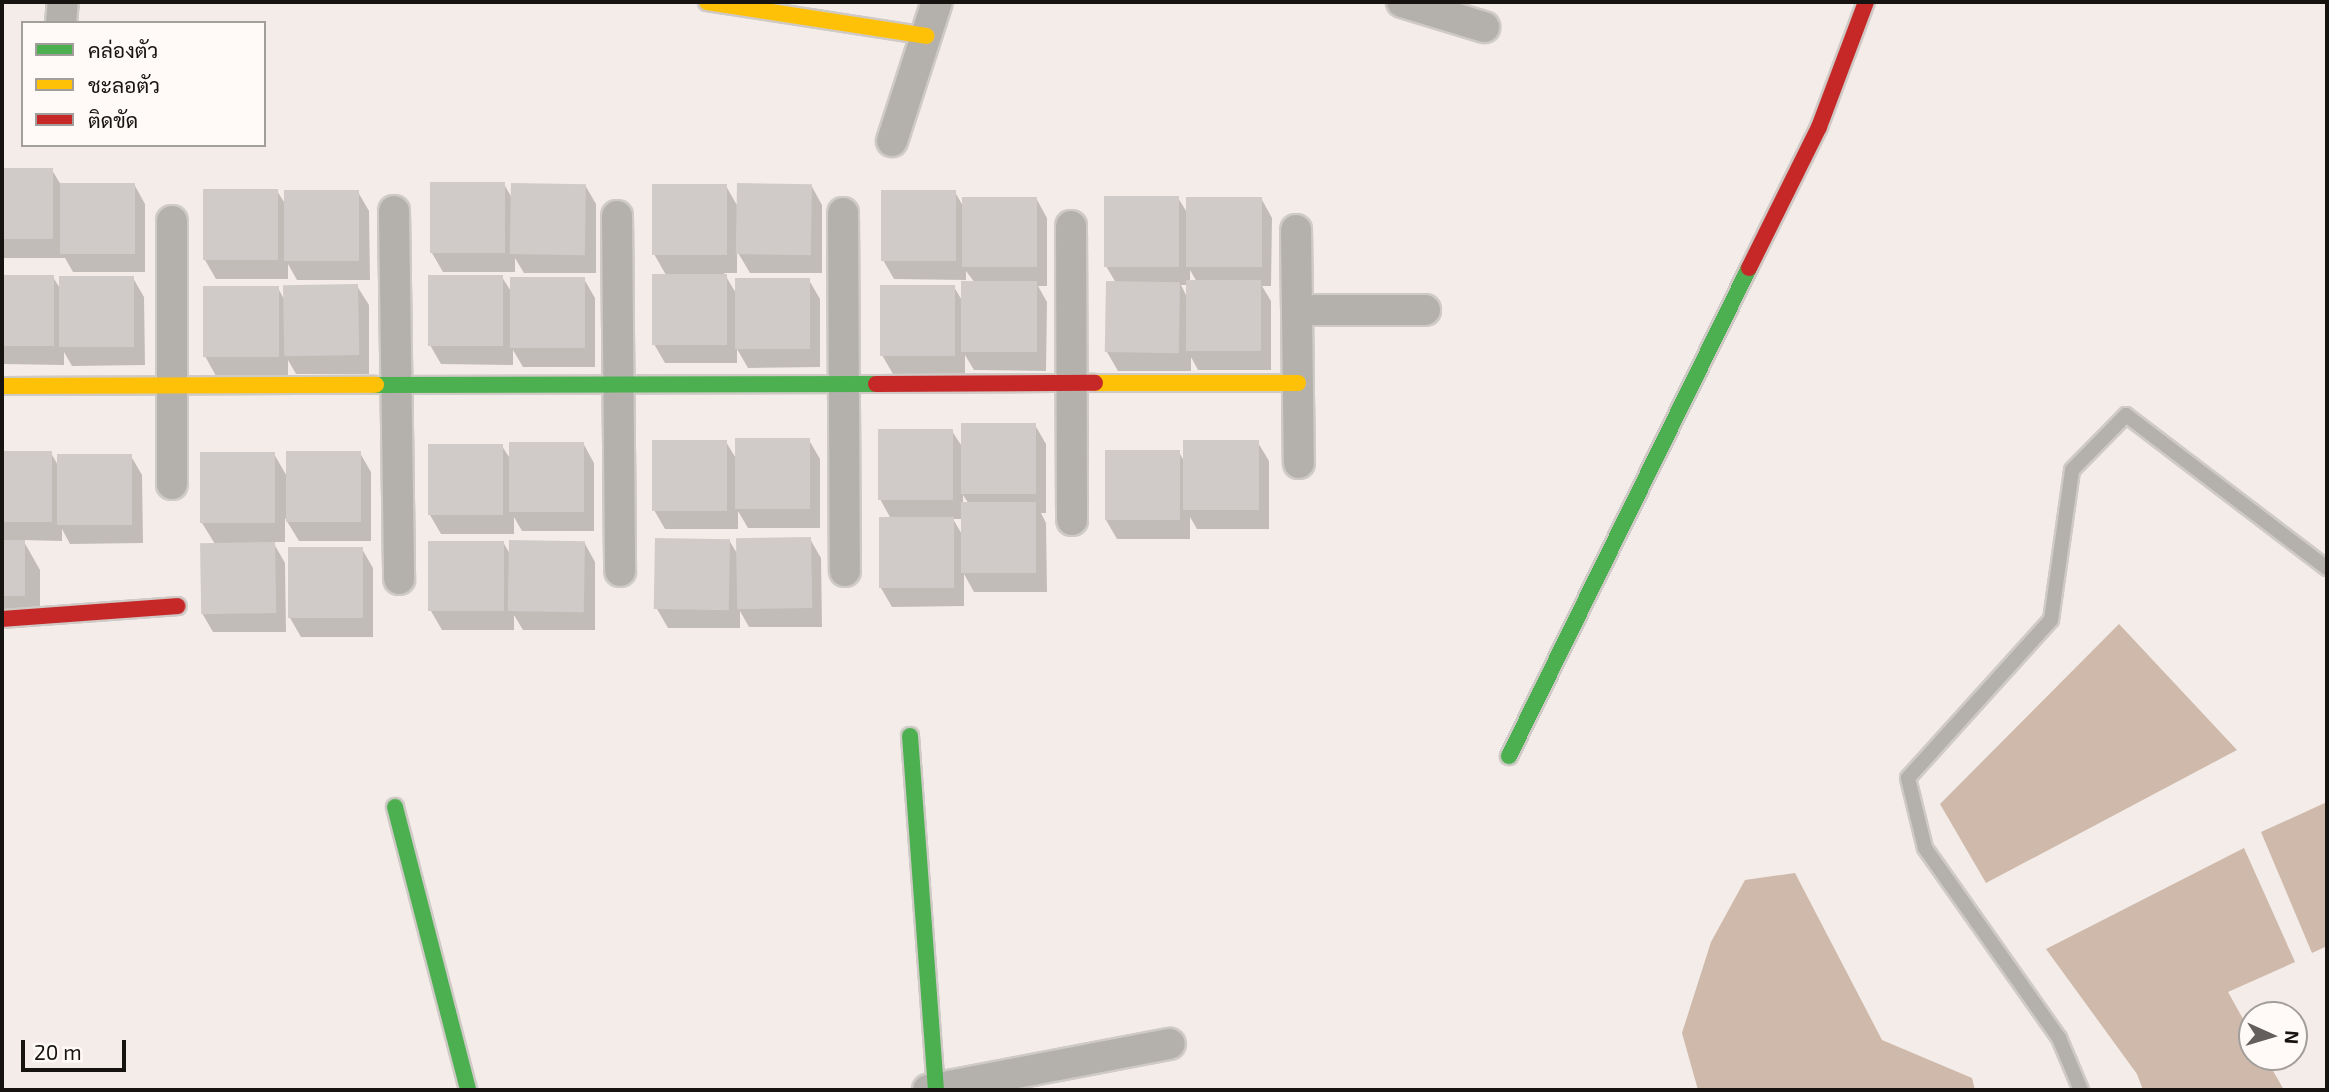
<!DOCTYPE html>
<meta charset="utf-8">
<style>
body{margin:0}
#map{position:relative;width:2329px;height:1092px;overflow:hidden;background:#f3ece8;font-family:"Exo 2",Sarabun,sans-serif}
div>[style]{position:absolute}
.water>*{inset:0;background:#cfb9aa}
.shadow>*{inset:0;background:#0003}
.building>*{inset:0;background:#d0cbc8;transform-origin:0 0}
.roads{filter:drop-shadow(2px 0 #cfcac6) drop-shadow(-2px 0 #cfcac6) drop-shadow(0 2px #cfcac6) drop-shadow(0 -2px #cfcac6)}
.lane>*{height:14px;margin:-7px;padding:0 7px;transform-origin:7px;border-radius:7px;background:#b4b0ac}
.street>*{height:30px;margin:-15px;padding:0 15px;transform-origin:15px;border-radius:15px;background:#b4b0ac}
.fast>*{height:16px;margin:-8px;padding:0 8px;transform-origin:8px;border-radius:8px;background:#4caf50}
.slow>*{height:16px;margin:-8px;padding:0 8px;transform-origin:8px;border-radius:8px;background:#ffc107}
.jam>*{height:16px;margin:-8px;padding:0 8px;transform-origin:8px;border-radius:8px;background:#c62828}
span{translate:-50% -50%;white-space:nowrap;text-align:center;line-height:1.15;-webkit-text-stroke:5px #fffaf7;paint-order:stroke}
.frame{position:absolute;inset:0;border:4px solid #171310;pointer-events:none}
.legend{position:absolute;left:21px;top:21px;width:245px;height:126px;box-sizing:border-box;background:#fffaf7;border:2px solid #a29e9b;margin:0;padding:9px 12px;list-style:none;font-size:21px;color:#171310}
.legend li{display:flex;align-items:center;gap:14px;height:35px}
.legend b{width:35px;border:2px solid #a29e9b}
.north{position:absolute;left:2238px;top:1001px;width:70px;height:70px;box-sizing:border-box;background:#fffaf7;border:2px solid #a29e9b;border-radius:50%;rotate:94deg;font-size:19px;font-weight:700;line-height:28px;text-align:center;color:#171310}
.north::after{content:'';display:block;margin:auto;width:24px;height:32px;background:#645f5c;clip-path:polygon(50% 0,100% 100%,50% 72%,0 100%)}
.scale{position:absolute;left:21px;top:1040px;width:105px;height:32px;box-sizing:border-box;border:4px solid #171310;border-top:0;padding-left:9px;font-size:21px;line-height:24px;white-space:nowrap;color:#171310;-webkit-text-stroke:5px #fffaf7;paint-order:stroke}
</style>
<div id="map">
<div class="water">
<i style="clip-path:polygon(2119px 624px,2237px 750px,1986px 883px,1940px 804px)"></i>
<i style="clip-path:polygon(2327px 802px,2327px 946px,2312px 953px,2261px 832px)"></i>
<i style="clip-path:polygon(2244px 848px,2295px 962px,2228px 992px,2252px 1035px,2252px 1057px,2265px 1057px,2284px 1090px,2143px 1090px,2137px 1074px,2046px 949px)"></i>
<i style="clip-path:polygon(1795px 873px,1882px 1040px,1972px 1078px,1975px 1090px,1698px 1090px,1682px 1033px,1711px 942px,1745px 880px)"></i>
</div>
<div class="shadow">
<i style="clip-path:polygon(2px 170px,52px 170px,61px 185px,134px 184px,145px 204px,145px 272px,73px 272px,65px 258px,2px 258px)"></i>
<i style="clip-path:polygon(504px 184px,513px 200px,585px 185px,596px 204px,596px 273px,524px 273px,515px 258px,515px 272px,443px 272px,432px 253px)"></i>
<i style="clip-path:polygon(811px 185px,822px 205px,822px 273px,750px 273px,737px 251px,737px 273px,724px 273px,737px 295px,809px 280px,820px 299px,820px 367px,748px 368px,737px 349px,737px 363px,665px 363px,654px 344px,666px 275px,654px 254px,726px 186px,738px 207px)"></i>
<i style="clip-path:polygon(277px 191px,286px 205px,358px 192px,369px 211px,370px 280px,297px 280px,288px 264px,288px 279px,216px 279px,205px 260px)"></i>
<i style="clip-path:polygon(955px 192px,963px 206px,1036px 198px,1047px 218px,1047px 286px,1038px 286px,1047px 302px,1046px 371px,974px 370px,965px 355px,965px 374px,893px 374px,882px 355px,954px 287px,963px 302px,975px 283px,966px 271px,966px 280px,894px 279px,883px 260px)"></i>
<i style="clip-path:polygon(evenodd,1178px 198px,1188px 214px,1261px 198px,1272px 218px,1271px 286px,1262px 286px,1271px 301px,1271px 370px,1198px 370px,1191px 357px,1191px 371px,1118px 371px,1107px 352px,1116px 283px,1106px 266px,1178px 198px,1190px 270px,1197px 282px,1190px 282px,1190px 270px,1178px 198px,1181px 285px,1188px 285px,1187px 297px,1181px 285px)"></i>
<i style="clip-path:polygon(2px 277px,53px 277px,61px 290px,133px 278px,144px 297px,145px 365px,72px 366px,64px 352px,64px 365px,2px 364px)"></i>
<i style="clip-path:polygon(502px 277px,512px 293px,584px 279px,595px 298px,595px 367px,523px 367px,513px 350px,513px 365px,441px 364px,430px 345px)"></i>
<i style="clip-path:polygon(357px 286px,369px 305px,369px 374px,296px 374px,288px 360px,288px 375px,216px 376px,205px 356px,278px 288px,285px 301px)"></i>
<i style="clip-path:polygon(evenodd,1035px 425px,1046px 444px,1046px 513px,1041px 513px,1046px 523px,1047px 592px,974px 592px,964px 574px,964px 606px,892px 607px,881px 588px,891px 519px,880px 499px,952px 431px,963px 448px,1035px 425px,963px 495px,969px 504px,963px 504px,963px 495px,1035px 425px,953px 519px,963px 519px,963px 536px,953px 519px)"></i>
<i style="clip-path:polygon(809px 440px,820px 459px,820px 528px,748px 528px,738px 511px,738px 529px,665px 529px,654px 510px,726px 442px,737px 460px)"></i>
<i style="clip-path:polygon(1257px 441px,1269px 461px,1269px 529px,1197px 529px,1190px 517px,1190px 539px,1117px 539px,1106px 520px,1106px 452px,1179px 452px,1185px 463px)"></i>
<i style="clip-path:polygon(583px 443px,594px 463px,594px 531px,522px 531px,514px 517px,514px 534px,441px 534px,430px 515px,502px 446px,511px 460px)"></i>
<i style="clip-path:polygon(2px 453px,51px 453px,59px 467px,131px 456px,142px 475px,143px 543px,70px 544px,62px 529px,62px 541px,23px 540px,40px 570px,40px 624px,2px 623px)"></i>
<i style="clip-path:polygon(360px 453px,371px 472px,371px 541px,299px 541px,285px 518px,285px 542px,273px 542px,285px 563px,286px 632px,213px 632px,202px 613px,215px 544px,202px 523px,274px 454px,288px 478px)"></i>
<i style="clip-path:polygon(810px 539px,821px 558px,822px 627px,749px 627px,740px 611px,740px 628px,668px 628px,657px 609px,729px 540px,738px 555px)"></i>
<i style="clip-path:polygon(503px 542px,511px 556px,584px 542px,595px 562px,595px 630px,523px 630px,514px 615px,514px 630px,442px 630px,431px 611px)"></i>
<i style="clip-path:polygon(362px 549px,373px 568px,373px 637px,301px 637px,290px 618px)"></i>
</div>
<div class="building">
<i style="left:2px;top:168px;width:51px;height:71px"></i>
<i style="left:505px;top:182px;width:71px;height:75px;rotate:90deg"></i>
<i style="left:60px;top:183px;width:75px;height:71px"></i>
<i style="left:511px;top:183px;width:75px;height:71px;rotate:1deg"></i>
<i style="left:737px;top:183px;width:75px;height:71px;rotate:1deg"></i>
<i style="left:652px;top:184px;width:75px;height:71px"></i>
<i style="left:203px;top:189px;width:75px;height:71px"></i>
<i style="left:284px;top:190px;width:75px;height:71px"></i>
<i style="left:881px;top:190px;width:75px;height:71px"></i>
<i style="left:1104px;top:196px;width:75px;height:71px"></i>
<i style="left:962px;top:197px;width:75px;height:70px"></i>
<i style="left:1186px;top:197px;width:76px;height:70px"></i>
<i style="left:652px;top:274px;width:75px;height:71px"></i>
<i style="left:2px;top:275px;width:52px;height:71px"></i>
<i style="left:428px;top:275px;width:75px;height:71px"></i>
<i style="left:59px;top:276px;width:75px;height:71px"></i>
<i style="left:585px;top:277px;width:71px;height:75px;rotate:90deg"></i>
<i style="left:735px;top:278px;width:75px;height:71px"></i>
<i style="left:1186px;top:280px;width:75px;height:71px"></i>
<i style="left:961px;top:281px;width:76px;height:71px"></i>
<i style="left:1106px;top:281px;width:74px;height:71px;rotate:1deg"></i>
<i style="left:358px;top:284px;width:71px;height:75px;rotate:89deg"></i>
<i style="left:880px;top:285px;width:75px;height:71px"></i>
<i style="left:203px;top:286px;width:76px;height:71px"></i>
<i style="left:961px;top:423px;width:75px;height:71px"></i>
<i style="left:878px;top:429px;width:75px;height:71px"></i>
<i style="left:735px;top:438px;width:75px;height:71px"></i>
<i style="left:652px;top:440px;width:75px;height:71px"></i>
<i style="left:1183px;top:440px;width:76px;height:70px"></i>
<i style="left:509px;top:442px;width:75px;height:70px"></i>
<i style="left:428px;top:444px;width:75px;height:71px"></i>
<i style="left:1105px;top:450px;width:75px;height:70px"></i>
<i style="left:2px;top:451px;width:50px;height:71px"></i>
<i style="left:361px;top:451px;width:71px;height:75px;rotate:90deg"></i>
<i style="left:200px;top:452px;width:75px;height:71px"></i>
<i style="left:57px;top:454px;width:75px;height:71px"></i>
<i style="left:961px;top:502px;width:75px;height:71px"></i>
<i style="left:879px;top:517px;width:75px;height:71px"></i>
<i style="left:811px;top:537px;width:71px;height:75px;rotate:89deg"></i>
<i style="left:655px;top:538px;width:75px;height:71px;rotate:1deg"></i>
<i style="left:2px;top:540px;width:23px;height:56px"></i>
<i style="left:509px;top:540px;width:76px;height:71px;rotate:1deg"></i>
<i style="left:428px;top:541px;width:76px;height:70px"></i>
<i style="left:275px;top:542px;width:71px;height:75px;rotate:89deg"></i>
<i style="left:363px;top:547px;width:71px;height:75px;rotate:90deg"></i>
</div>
<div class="roads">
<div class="lane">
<i style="left:2081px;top:1090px;width:56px;rotate:-112.9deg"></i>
<i style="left:2059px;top:1038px;width:232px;rotate:-125.2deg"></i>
<i style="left:1925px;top:848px;width:72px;rotate:-103.7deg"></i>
<i style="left:1908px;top:778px;width:213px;rotate:-47.9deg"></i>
<i style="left:2051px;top:620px;width:151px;rotate:-82deg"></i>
<i style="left:2072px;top:470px;width:77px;rotate:-45.5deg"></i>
<i style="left:2126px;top:415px;width:253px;rotate:37.3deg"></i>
</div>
<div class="street">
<i style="left:1402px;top:2px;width:86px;rotate:17deg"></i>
<i style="left:61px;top:23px;width:21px;rotate:-85deg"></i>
<i style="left:892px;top:141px;width:146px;rotate:-72.1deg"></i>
<i style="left:394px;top:211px;width:368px;rotate:89.2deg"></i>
<i style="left:843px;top:213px;width:358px;rotate:89.7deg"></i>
<i style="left:617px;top:216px;width:355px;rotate:89.5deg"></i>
<i style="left:1071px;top:226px;width:294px;rotate:89.8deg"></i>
<i style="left:1296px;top:230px;width:233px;rotate:89.3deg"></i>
<i style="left:1297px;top:310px;width:128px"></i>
<i style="left:172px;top:484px;width:263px;rotate:-90deg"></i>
<i style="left:928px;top:1090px;width:246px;rotate:-10.8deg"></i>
</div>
<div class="fast">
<i style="left:376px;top:385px;width:500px;rotate:-0.11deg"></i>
<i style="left:910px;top:736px;width:354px;rotate:85.8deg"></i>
<i style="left:1509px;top:756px;width:544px;rotate:-63.81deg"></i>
<i style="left:395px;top:807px;width:292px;rotate:75.5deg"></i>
</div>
<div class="slow">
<i style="left:707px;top:2px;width:222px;rotate:8.8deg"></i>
<i style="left:1095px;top:383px;width:203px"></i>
<i style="left:2px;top:386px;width:374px;rotate:-0.2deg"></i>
</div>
<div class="jam">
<i style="left:1749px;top:268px;width:157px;rotate:-63.6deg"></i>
<i style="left:1819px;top:127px;width:134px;rotate:-69.4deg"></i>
<i style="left:876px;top:384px;width:219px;rotate:-0.3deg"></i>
<i style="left:2px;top:619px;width:176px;rotate:-4.2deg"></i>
</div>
</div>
<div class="frame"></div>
<ul class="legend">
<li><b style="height:9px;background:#4caf50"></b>คล่องตัว</li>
<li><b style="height:9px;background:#ffc107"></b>ชะลอตัว</li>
<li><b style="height:9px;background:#c62828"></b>ติดขัด</li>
</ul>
<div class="north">N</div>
<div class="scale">20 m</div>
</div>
